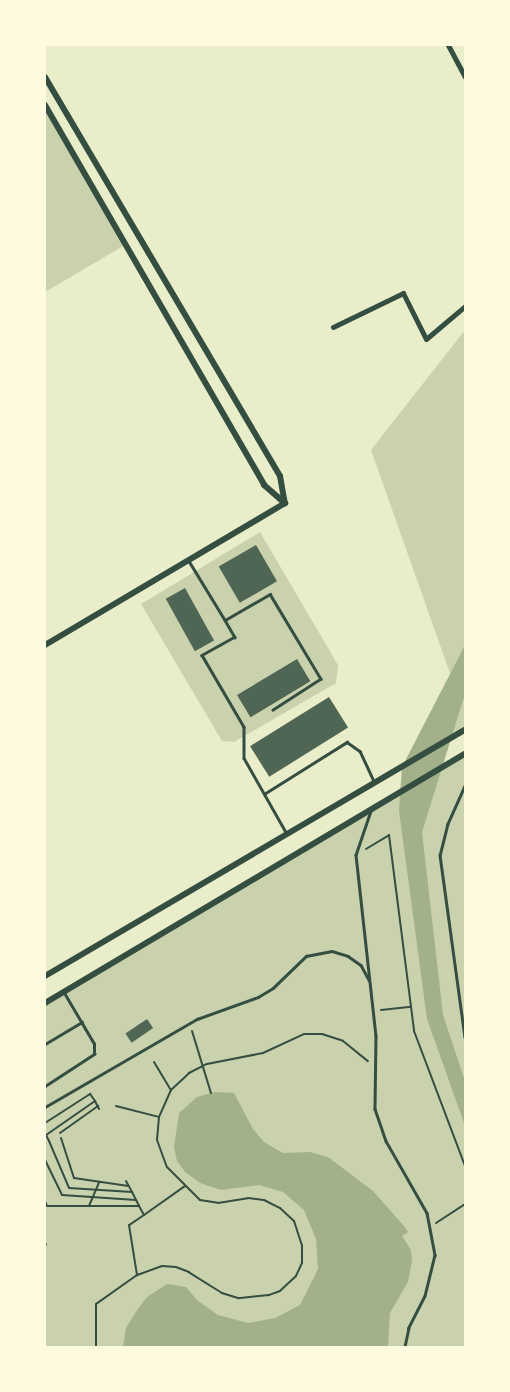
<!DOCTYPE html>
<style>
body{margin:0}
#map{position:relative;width:510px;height:1392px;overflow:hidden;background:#e9edc9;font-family:Raleway,sans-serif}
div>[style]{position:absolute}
.green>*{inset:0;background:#cad2ad}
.water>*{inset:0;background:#a3b18a}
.building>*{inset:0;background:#4f6655;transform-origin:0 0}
.path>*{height:2px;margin:-1px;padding:0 1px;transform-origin:1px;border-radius:1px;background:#344e41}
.service>*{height:2.5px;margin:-1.25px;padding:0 1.25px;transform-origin:1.25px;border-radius:1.25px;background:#344e41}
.minor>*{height:5px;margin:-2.5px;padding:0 2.5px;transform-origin:2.5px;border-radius:2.5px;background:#344e41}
.tertiary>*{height:6px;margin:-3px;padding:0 3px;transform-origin:3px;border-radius:3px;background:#344e41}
span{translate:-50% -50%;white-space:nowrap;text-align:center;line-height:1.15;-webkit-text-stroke:4.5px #fefae0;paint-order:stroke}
.frame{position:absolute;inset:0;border:46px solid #fefae0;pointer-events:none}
</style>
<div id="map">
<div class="green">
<i style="clip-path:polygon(45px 105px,125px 245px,45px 292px)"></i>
<i style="clip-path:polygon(465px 330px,465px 730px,402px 767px,451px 676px,371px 450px)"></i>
<i style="clip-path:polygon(260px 532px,338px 665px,336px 683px,234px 742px,222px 741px,141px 604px)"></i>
<i style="clip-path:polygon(465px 754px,465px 1347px,45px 1347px,45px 1003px)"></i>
</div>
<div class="water">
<i style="clip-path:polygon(465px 645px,465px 694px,422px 832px,443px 1015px,465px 1081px,465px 1126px,427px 1019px,399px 811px,402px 767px)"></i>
<i style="clip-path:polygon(215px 1092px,234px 1093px,253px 1129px,264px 1142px,283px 1153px,310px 1152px,328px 1157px,373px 1191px,404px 1226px,408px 1232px,402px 1236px,411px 1250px,412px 1260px,408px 1282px,390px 1313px,388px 1347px,123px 1347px,126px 1328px,137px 1310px,147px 1297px,167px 1284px,186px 1287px,197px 1300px,218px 1315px,248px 1323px,275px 1318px,300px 1305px,318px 1269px,316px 1239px,304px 1210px,283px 1192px,259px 1185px,221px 1190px,200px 1183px,185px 1172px,177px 1161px,174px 1147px,179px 1113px,197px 1097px)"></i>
</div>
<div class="building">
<i style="left:256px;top:545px;width:42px;height:43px;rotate:60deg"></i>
<i style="left:185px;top:588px;width:60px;height:22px;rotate:61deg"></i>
<i style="left:297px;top:659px;width:26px;height:70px;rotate:59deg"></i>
<i style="left:329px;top:697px;width:36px;height:93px;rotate:58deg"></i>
<i style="left:147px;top:1019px;width:11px;height:26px;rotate:56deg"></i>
</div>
<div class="path">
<i style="left:366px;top:849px;width:27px;rotate:-31deg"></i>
<i style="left:389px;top:835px;width:198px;rotate:82.7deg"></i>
<i style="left:414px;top:1031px;width:144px;rotate:69.3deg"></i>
<i style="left:381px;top:1010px;width:30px;rotate:-6deg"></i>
<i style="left:192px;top:1031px;width:65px;rotate:73deg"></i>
<i style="left:154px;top:1062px;width:33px;rotate:59deg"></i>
<i style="left:171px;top:1090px;width:30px;rotate:114deg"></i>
<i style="left:171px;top:1090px;width:25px;rotate:-43deg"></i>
<i style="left:189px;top:1073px;width:20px;rotate:-27deg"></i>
<i style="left:207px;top:1064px;width:57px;rotate:-11.1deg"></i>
<i style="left:263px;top:1053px;width:45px;rotate:-24.9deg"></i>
<i style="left:304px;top:1034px;width:18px"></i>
<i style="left:322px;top:1034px;width:22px;rotate:18deg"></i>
<i style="left:343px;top:1041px;width:32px;rotate:39deg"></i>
<i style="left:116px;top:1106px;width:44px;rotate:14.3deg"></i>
<i style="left:159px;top:1117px;width:23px;rotate:95deg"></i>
<i style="left:157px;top:1140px;width:29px;rotate:70deg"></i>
<i style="left:167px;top:1167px;width:47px;rotate:45deg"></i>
<i style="left:200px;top:1200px;width:18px;rotate:9deg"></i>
<i style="left:218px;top:1203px;width:30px;rotate:-9deg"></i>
<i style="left:248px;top:1198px;width:16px;rotate:7deg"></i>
<i style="left:264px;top:1200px;width:18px;rotate:27deg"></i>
<i style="left:280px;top:1208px;width:19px;rotate:43deg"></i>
<i style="left:294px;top:1221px;width:25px;rotate:72deg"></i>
<i style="left:302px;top:1245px;width:18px;rotate:90deg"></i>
<i style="left:302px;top:1263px;width:14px;rotate:115deg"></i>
<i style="left:296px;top:1276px;width:22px;rotate:137deg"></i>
<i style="left:280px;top:1291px;width:12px;rotate:160deg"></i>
<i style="left:269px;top:1295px;width:31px;rotate:174deg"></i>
<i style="left:238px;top:1298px;width:17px;rotate:-163deg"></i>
<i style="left:222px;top:1293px;width:39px;rotate:-148deg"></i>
<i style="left:189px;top:1272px;width:14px;rotate:-159deg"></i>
<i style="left:176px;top:1267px;width:14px;rotate:-176deg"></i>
<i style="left:162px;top:1266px;width:27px;rotate:160deg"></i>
<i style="left:99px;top:1109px;width:9px;rotate:-117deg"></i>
<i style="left:95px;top:1101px;width:60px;rotate:145.2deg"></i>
<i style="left:46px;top:1135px;width:7px;rotate:63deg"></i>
<i style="left:49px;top:1141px;width:51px;rotate:66.9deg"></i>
<i style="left:69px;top:1188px;width:63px;rotate:3.6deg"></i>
<i style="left:132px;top:1192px;width:16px;rotate:63deg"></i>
<i style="left:45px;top:1123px;width:54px;rotate:-32.8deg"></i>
<i style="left:90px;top:1094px;width:9px;rotate:54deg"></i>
<i style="left:60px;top:1133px;width:47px;rotate:-35.4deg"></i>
<i style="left:61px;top:1138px;width:42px;rotate:72deg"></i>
<i style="left:74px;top:1178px;width:55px;rotate:8.4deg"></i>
<i style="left:45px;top:1160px;width:39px;rotate:64deg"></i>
<i style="left:62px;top:1195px;width:74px;rotate:3.9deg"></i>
<i style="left:126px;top:1181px;width:13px;rotate:61deg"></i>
<i style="left:45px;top:1201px;width:5px;rotate:68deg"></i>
<i style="left:47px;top:1206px;width:92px"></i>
<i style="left:139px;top:1206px;width:10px;rotate:61deg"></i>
<i style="left:144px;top:1215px;width:18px;rotate:146deg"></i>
<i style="left:129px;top:1225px;width:51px;rotate:80.9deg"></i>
<i style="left:137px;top:1275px;width:50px;rotate:144.7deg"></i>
<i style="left:96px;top:1304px;width:43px;rotate:90deg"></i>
<i style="left:89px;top:1206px;width:26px;rotate:-67deg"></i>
<i style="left:144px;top:1215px;width:50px;rotate:-35.3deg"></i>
<i style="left:436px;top:1223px;width:35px;rotate:-33deg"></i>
<i style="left:45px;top:1243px;width:2px;rotate:63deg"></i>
</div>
<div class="service">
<i style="left:189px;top:561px;width:69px;rotate:58.6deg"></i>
<i style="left:225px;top:620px;width:52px;rotate:-30deg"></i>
<i style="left:270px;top:594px;width:99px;rotate:59deg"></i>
<i style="left:321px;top:679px;width:57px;rotate:147.1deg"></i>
<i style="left:225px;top:620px;width:20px;rotate:60deg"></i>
<i style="left:235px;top:637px;width:38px;rotate:151deg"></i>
<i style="left:202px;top:655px;width:83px;rotate:59.7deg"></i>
<i style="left:244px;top:727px;width:31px;rotate:90deg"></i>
<i style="left:244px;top:758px;width:87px;rotate:60.5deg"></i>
<i style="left:465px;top:786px;width:42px;rotate:114.1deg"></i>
<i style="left:448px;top:824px;width:32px;rotate:104deg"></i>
<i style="left:440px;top:855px;width:184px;rotate:82.2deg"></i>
<i style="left:264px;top:794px;width:98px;rotate:-32.1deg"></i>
<i style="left:347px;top:742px;width:16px;rotate:35deg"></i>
<i style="left:360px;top:751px;width:35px;rotate:65deg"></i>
<i style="left:371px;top:811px;width:46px;rotate:108.8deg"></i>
<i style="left:356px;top:855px;width:182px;rotate:83.7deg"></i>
<i style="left:376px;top:1036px;width:73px;rotate:90.8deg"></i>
<i style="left:375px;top:1109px;width:34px;rotate:71deg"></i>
<i style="left:386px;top:1141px;width:83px;rotate:60.3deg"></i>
<i style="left:427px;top:1213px;width:43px;rotate:79.2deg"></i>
<i style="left:435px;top:1255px;width:42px;rotate:103.7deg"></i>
<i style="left:425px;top:1296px;width:36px;rotate:117deg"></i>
<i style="left:409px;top:1328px;width:19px;rotate:102deg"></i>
<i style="left:45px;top:1044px;width:43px;rotate:-30.7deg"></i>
<i style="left:45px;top:1086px;width:59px;rotate:-33.1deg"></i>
<i style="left:94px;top:1054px;width:10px;rotate:-90deg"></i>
<i style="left:94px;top:1044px;width:59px;rotate:-120.5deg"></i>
<i style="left:45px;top:1107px;width:176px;rotate:-30.1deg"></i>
<i style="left:197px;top:1019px;width:65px;rotate:-19.8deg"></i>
<i style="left:258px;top:997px;width:17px;rotate:-31deg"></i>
<i style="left:273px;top:988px;width:46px;rotate:-44.1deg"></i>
<i style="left:306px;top:956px;width:26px;rotate:-11deg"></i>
<i style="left:332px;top:951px;width:17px;rotate:17deg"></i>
<i style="left:348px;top:956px;width:16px;rotate:35deg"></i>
<i style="left:361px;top:965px;width:17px;rotate:62deg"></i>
</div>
<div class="minor">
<i style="left:448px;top:45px;width:36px;rotate:62deg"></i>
<i style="left:333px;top:327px;width:78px;rotate:-25.9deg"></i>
<i style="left:403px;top:293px;width:51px;rotate:63.4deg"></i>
<i style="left:426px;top:339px;width:51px;rotate:-40.2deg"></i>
</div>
<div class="tertiary">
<i style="left:45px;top:77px;width:463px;rotate:59.5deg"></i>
<i style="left:280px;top:476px;width:27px;rotate:80deg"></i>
<i style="left:45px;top:105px;width:439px;rotate:60deg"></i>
<i style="left:264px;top:485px;width:28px;rotate:41deg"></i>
<i style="left:45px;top:645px;width:279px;rotate:-30.6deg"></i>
<i style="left:45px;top:976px;width:487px;rotate:-30.4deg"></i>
<i style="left:45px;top:1003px;width:488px;rotate:-30.7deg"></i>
</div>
<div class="frame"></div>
</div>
